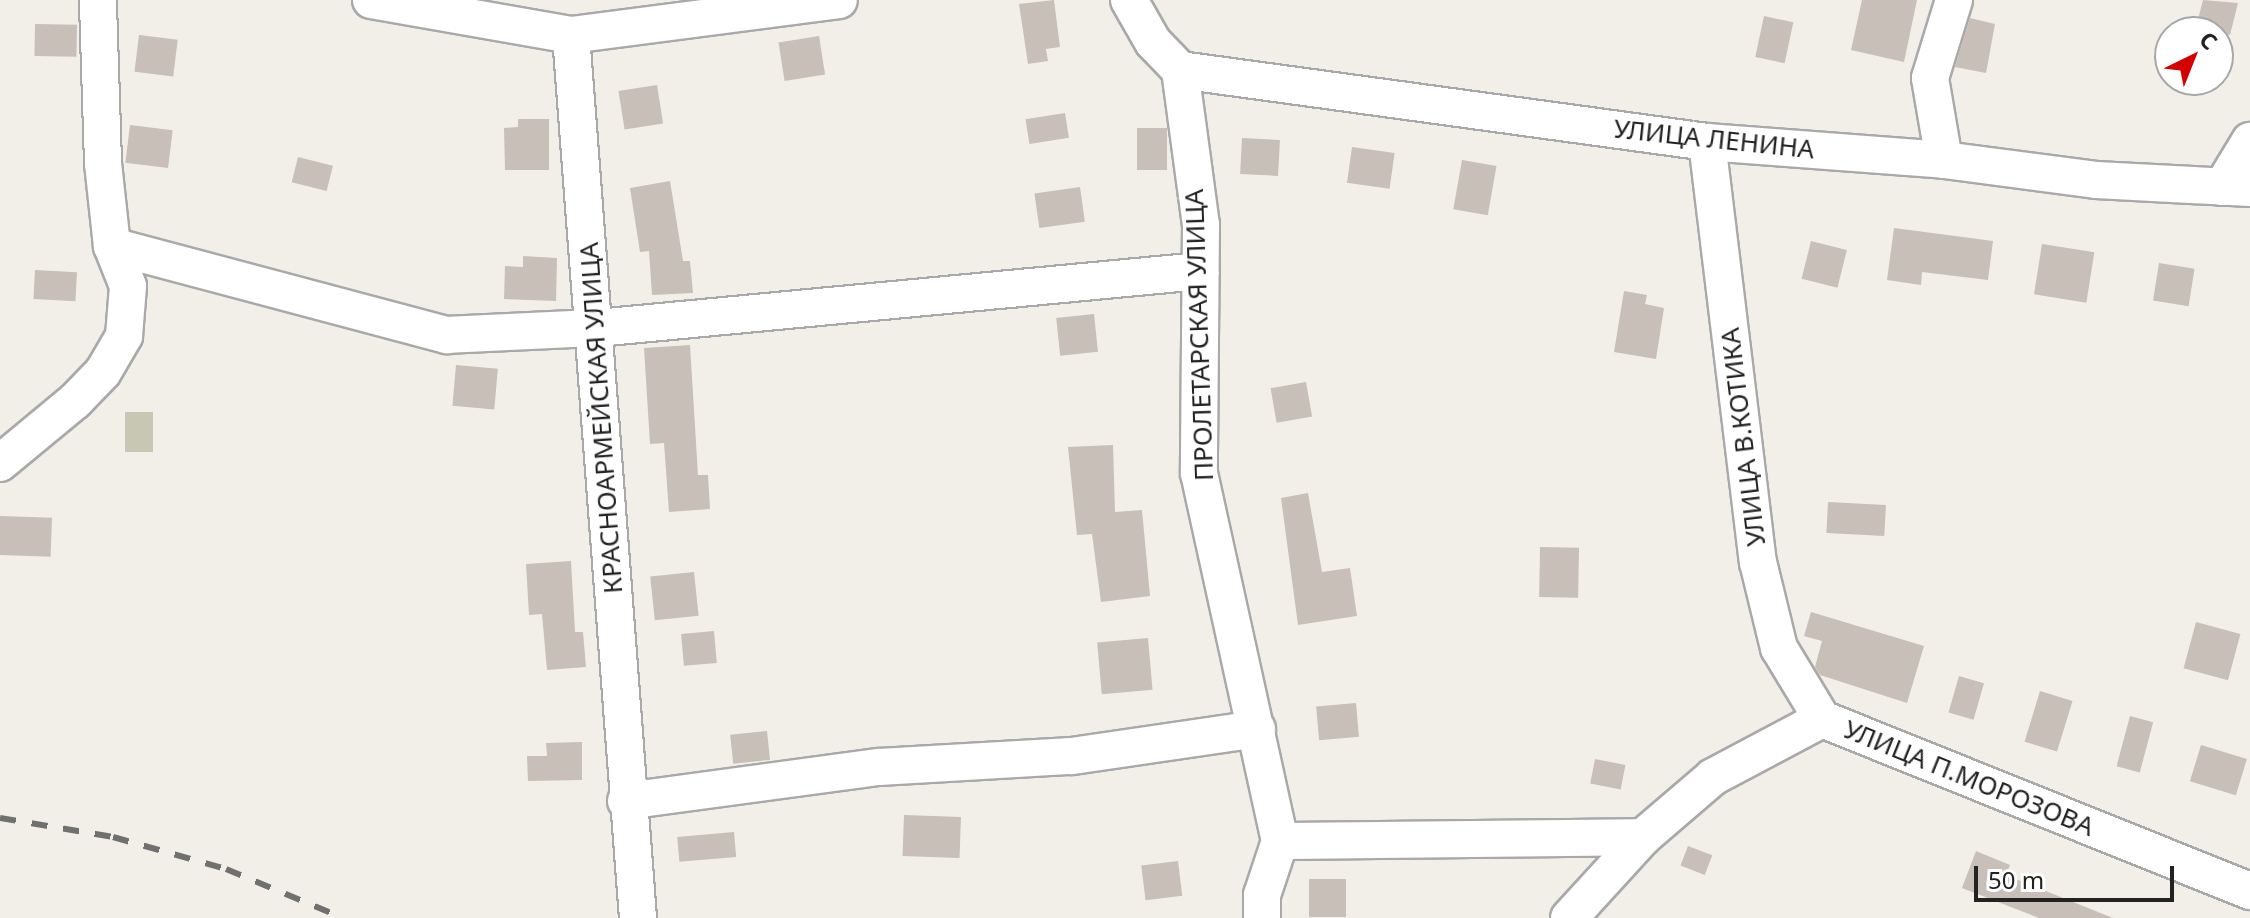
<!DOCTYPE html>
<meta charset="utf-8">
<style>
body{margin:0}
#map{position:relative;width:2250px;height:918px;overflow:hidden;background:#f2efe9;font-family:"Noto Sans",sans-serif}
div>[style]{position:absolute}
.construction>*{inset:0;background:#c7c7b4;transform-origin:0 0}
.building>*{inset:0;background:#c7bfb8;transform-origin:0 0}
.roads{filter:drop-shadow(2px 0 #a9a9a9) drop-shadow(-2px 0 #a9a9a9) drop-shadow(0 2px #a9a9a9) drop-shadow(0 -2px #a9a9a9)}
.minor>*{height:36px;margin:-18px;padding:0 18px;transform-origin:18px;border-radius:18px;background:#fff}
.rail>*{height:6px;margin-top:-3px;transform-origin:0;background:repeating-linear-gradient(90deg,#707070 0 16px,transparent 0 32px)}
span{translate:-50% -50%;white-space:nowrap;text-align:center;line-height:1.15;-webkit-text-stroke:6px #fff;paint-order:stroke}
.street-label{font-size:26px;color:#222}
.north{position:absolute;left:2154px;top:16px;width:80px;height:80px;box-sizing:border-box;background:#fff;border:2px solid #a7a7a7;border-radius:50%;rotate:43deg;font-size:22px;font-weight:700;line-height:32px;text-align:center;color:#222}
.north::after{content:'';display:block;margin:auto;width:28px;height:36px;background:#d40000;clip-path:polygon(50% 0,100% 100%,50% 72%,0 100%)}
.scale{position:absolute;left:1974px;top:866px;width:200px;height:36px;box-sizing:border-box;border:4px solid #222;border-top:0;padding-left:10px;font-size:24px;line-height:28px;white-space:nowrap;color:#222;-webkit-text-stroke:6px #fff;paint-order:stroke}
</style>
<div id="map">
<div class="construction">
<i style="left:125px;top:412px;width:28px;height:40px"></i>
</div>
<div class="building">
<i style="clip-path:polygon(1054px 0,1060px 47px,1046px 49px,1048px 61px,1028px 64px,1019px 4px)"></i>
<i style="clip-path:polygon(1862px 0,1917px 0,1904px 62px,1851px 50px)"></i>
<i style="clip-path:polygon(2203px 0,2238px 3px,2230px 35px,2196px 27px)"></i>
<i style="left:1764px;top:16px;width:30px;height:42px;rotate:12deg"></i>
<i style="clip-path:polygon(1970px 18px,1995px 24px,1986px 73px,1955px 67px)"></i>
<i style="left:35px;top:24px;width:42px;height:32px;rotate:1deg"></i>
<i style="left:139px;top:35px;width:39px;height:37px;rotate:7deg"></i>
<i style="left:819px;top:36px;width:39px;height:41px;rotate:81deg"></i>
<i style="left:657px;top:85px;width:39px;height:39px;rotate:81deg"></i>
<i style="left:1065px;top:113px;width:25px;height:40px;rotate:81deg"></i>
<i style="clip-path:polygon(518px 119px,549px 119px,549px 170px,505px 170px,504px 128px,518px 127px)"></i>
<i style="left:130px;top:125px;width:43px;height:38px;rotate:7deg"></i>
<i style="left:1137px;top:128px;width:30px;height:42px"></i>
<i style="left:1242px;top:138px;width:38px;height:36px;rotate:3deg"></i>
<i style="left:1352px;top:147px;width:43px;height:36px;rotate:8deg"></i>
<i style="left:298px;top:157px;width:36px;height:26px;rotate:14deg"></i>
<i style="left:1462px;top:160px;width:35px;height:50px;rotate:10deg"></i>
<i style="clip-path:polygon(670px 181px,683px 261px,690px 261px,693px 293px,652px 295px,649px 251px,640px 252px,630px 188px)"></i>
<i style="left:1080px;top:187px;width:35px;height:46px;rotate:82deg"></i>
<i style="clip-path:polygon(1894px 228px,1993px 241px,1988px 280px,1922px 272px,1921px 285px,1887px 280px)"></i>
<i style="left:1811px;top:241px;width:37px;height:39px;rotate:14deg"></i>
<i style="left:2042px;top:244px;width:53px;height:51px;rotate:9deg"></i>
<i style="clip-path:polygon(523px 256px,557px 258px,556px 301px,504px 299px,505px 266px,523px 267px)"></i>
<i style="left:2159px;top:263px;width:36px;height:38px;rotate:9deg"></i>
<i style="left:35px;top:270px;width:42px;height:29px;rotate:3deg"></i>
<i style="clip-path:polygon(1624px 291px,1647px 295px,1645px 304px,1664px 308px,1656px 359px,1614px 352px)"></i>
<i style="left:1094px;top:314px;width:38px;height:38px;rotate:84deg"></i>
<i style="clip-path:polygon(690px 345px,698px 475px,708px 475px,710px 509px,669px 512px,664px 443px,650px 444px,644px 348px)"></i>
<i style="left:456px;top:365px;width:42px;height:41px;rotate:5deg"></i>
<i style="left:1306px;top:382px;width:35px;height:36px;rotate:80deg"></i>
<i style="clip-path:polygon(1113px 445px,1115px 512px,1142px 510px,1150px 596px,1101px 602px,1092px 534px,1077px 535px,1068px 447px)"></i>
<i style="clip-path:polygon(1308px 493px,1322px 572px,1350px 568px,1357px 616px,1298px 625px,1281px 498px)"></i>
<i style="left:1828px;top:502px;width:58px;height:31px;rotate:3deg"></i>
<i style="left:0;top:516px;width:52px;height:39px;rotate:2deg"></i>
<i style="left:1540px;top:547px;width:39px;height:50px;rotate:1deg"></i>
<i style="clip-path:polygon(571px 561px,575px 632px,583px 632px,586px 667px,547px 670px,542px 614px,529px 615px,526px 564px)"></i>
<i style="left:694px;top:572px;width:44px;height:44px;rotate:84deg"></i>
<i style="clip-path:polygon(1811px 612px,1924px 646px,1907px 703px,1820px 675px,1815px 667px,1822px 641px,1804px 636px)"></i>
<i style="left:2196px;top:622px;width:46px;height:48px;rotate:15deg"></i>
<i style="left:714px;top:631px;width:32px;height:33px;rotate:85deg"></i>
<i style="left:1148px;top:638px;width:52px;height:51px;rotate:85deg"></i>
<i style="left:1959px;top:676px;width:26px;height:38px;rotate:16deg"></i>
<i style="left:2040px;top:691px;width:34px;height:53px;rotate:17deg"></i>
<i style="left:1356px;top:703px;width:34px;height:40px;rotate:85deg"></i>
<i style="left:2130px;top:716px;width:24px;height:52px;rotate:15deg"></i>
<i style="left:767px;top:731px;width:29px;height:37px;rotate:84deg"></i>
<i style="clip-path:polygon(582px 742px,582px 780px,528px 781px,527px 756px,547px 756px,546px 743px)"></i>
<i style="left:2201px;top:745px;width:48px;height:38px;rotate:17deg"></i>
<i style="left:1595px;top:759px;width:31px;height:25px;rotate:11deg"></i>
<i style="left:904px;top:815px;width:57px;height:41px;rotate:2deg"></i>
<i style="left:734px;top:832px;width:25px;height:57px;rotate:85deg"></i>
<i style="left:1688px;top:846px;width:26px;height:21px;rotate:21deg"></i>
<i style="clip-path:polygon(1976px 851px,2010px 865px,2006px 875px,2113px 918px,2039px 918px,1962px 888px)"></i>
<i style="left:1178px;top:861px;width:35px;height:37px;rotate:83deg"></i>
<i style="left:1309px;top:879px;width:37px;height:38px"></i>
</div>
<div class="roads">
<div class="minor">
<i style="left:371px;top:0;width:203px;rotate:9.9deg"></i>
<i style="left:571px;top:35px;width:270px;rotate:-7.4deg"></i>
<i style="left:1129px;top:0;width:48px;rotate:60.3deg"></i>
<i style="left:1153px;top:42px;width:39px;rotate:46deg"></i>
<i style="left:1180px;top:70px;width:156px;rotate:82.3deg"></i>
<i style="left:1201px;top:225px;width:248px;rotate:90.5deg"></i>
<i style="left:1199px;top:473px;width:377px;rotate:77.6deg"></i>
<i style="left:1280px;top:841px;width:57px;rotate:108.4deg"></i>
<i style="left:1262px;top:895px;width:23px;rotate:90deg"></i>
<i style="left:571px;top:35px;width:886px;rotate:85.66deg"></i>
<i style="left:1180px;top:70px;width:532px;rotate:7.78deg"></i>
<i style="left:1707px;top:142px;width:238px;rotate:4.3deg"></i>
<i style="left:1944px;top:160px;width:153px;rotate:7.5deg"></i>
<i style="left:2096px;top:180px;width:154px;rotate:3deg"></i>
<i style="left:1707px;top:142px;width:423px;rotate:83.1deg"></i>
<i style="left:1758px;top:562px;width:89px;rotate:76.3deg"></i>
<i style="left:1779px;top:648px;width:83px;rotate:58.8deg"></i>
<i style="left:1944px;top:160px;width:83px;rotate:-99.7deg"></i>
<i style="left:1930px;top:78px;width:82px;rotate:-72.9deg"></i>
<i style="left:2222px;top:187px;width:54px;rotate:-58.7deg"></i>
<i style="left:112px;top:246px;width:347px;rotate:14.9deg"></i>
<i style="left:447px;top:335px;width:150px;rotate:-2.7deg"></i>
<i style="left:597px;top:328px;width:606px;rotate:-5.4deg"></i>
<i style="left:0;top:463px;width:97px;rotate:-39.6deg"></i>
<i style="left:75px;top:401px;width:40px;rotate:-46deg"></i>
<i style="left:103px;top:372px;width:42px;rotate:-59.7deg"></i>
<i style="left:124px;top:336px;width:50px;rotate:-85.4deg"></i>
<i style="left:128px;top:286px;width:43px;rotate:-111.8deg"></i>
<i style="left:112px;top:246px;width:83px;rotate:-96.2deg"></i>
<i style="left:103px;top:163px;width:163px;rotate:-91.8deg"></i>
<i style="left:1822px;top:719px;width:461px;rotate:21.9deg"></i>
<i style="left:626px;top:801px;width:255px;rotate:-7.7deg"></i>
<i style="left:879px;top:767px;width:193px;rotate:-3.3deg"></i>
<i style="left:1072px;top:756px;width:187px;rotate:-8.3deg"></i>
<i style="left:1280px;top:841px;width:363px;rotate:-0.6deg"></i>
<i style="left:1569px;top:918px;width:110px;rotate:-47.6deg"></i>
<i style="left:1643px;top:837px;width:92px;rotate:-40.6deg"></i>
<i style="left:1713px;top:777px;width:123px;rotate:-28deg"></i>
</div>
</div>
<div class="rail">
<i style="left:0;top:818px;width:115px;rotate:9.5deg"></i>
<i style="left:113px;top:837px;width:117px;rotate:15.8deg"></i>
<i style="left:226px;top:869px;width:127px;rotate:22.7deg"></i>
</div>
<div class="street-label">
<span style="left:1714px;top:139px;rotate:6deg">УЛИЦА ЛЕНИНА</span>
<span style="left:1199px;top:335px;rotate:-92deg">ПРОЛЕТАРСКАЯ УЛИЦА</span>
<span style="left:601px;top:418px;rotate:-94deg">КРАСНОАРМЕЙСКАЯ УЛИЦА</span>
<span style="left:1743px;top:437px;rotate:-97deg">УЛИЦА В.КОТИКА</span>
<span style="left:1969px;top:778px;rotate:22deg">УЛИЦА П.МОРОЗОВА</span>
</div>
<div class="north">С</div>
<div class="scale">50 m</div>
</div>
